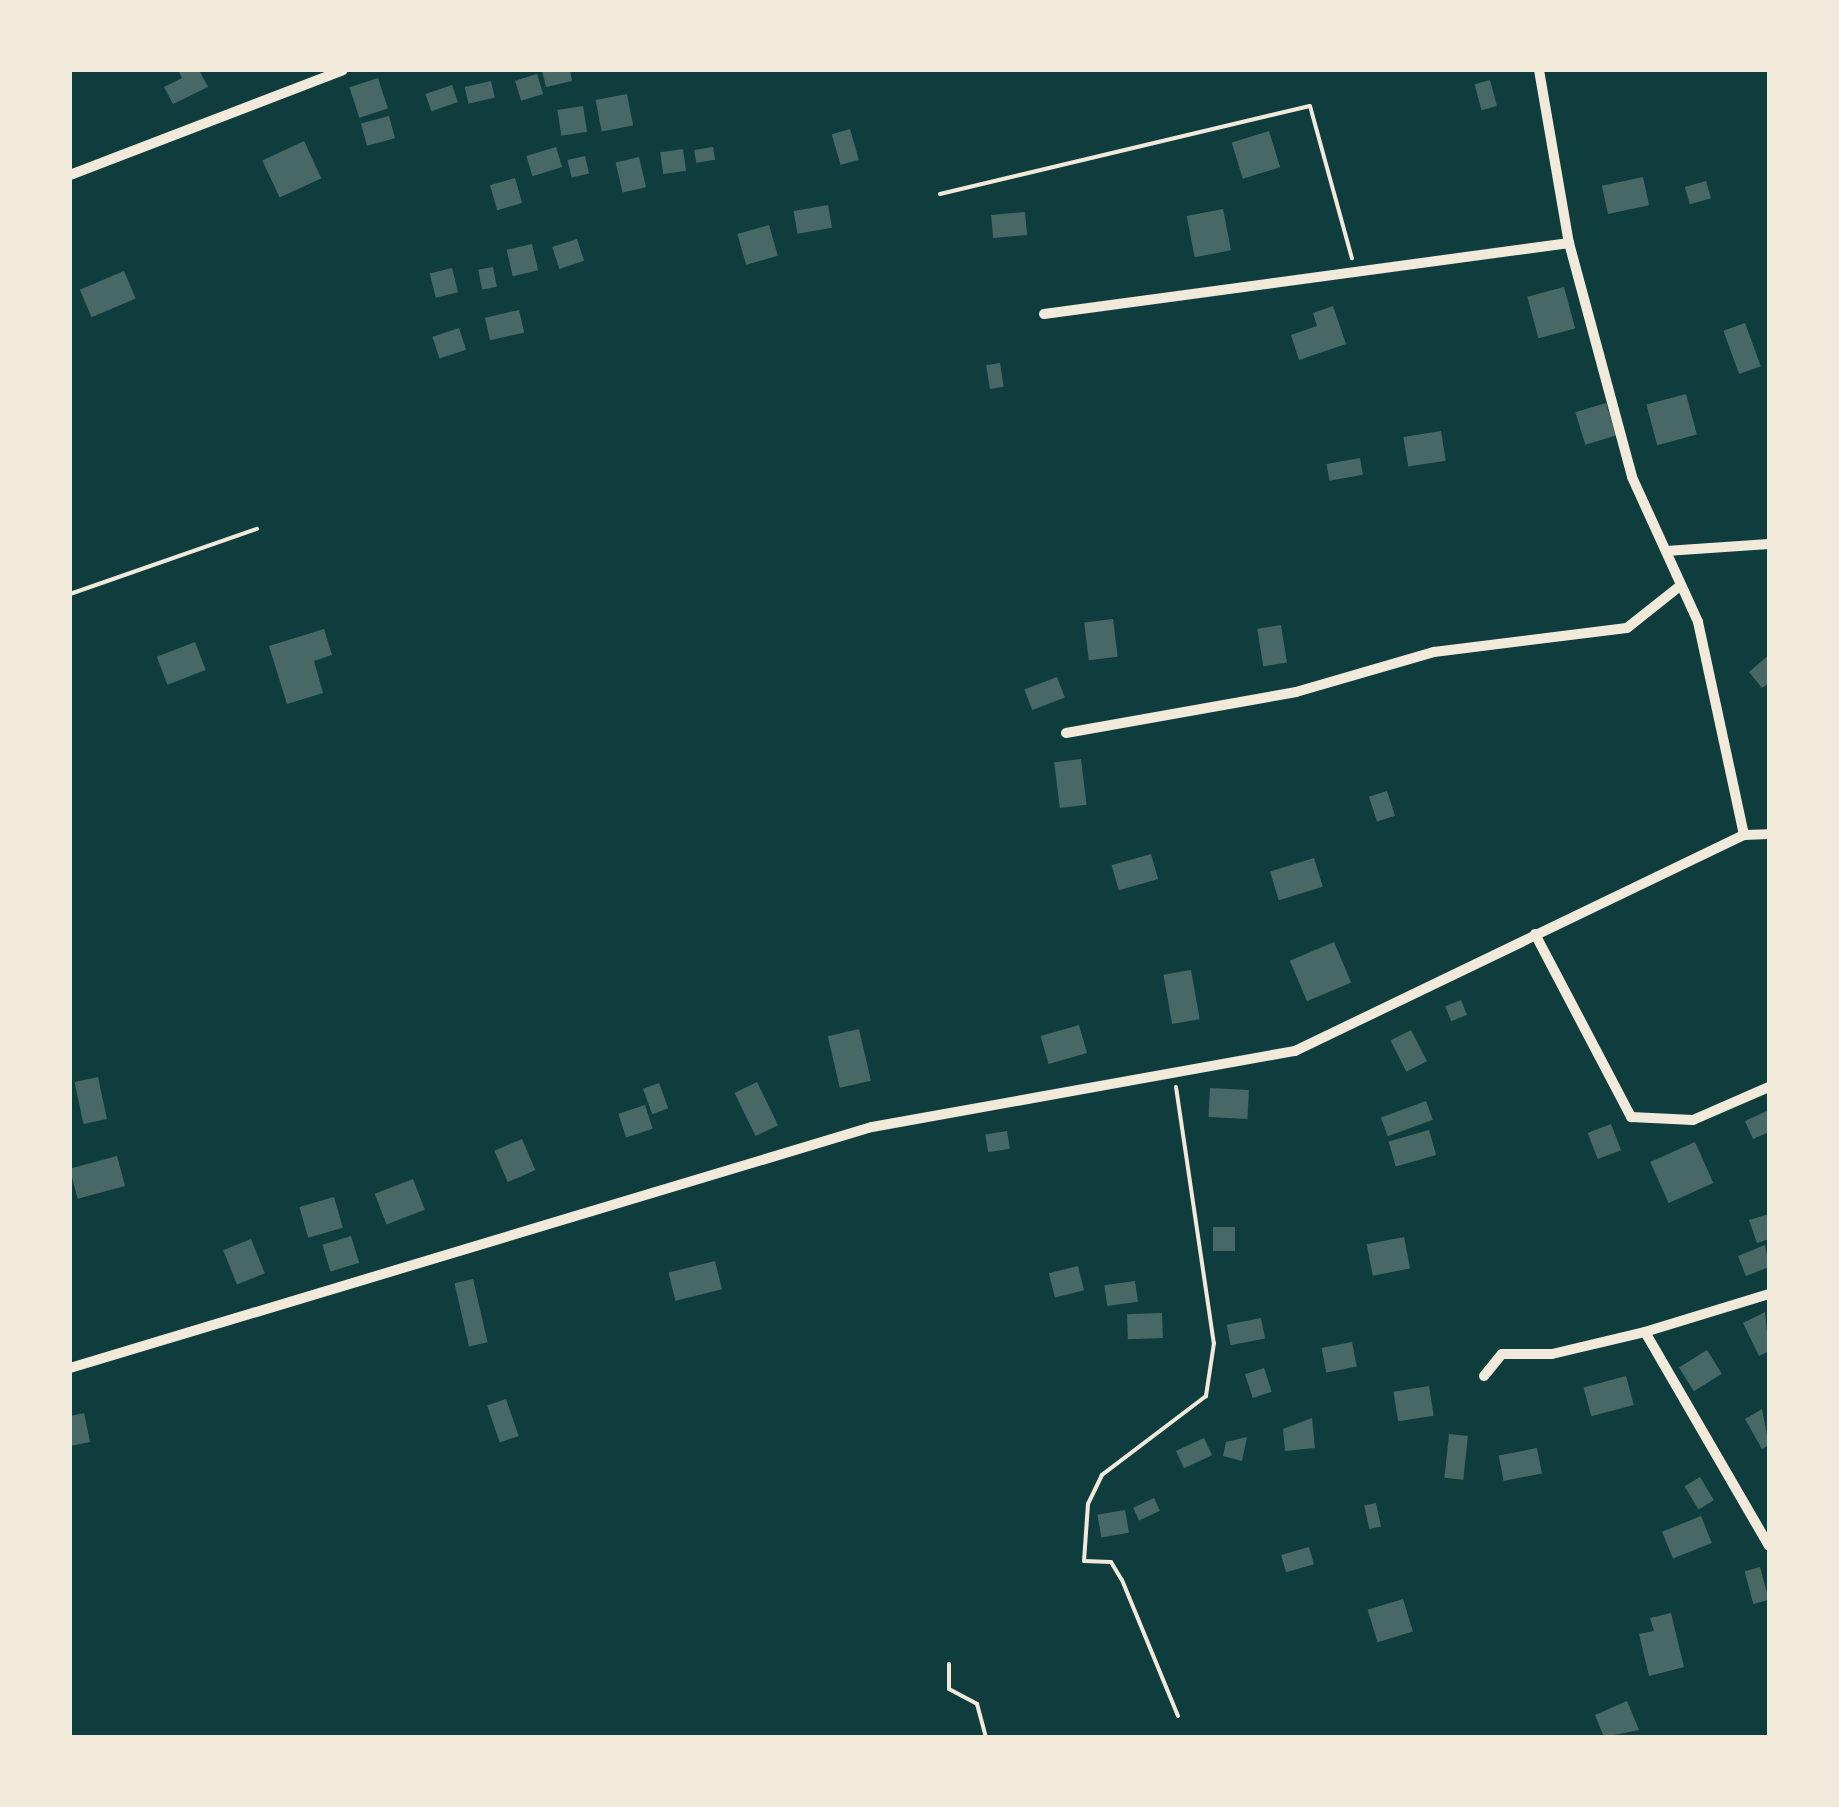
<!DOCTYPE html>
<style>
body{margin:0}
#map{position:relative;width:1839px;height:1807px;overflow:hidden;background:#0f3d3e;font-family:"Space Grotesk",sans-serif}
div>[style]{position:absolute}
.building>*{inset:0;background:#486865;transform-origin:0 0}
.path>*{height:4px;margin:-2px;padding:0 2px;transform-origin:2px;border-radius:2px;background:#f1e9da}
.minor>*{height:10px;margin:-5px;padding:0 5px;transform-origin:5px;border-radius:5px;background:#f1e9da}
span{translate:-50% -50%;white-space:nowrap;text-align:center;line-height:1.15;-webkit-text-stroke:8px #f1e9da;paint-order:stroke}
.frame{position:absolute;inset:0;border:72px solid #f1e9da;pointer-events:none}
</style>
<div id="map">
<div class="building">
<i style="clip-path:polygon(178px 70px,199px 70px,208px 87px,173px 104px,164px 87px,182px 78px)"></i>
<i style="clip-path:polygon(542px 70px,570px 70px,572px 81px,546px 87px)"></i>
<i style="left:537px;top:74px;width:21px;height:23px;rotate:73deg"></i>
<i style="left:378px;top:78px;width:32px;height:30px;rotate:72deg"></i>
<i style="left:1490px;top:80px;width:27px;height:16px;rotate:75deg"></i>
<i style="left:491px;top:81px;width:17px;height:27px;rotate:77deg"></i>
<i style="left:452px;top:85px;width:18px;height:28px;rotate:71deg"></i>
<i style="left:627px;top:94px;width:32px;height:32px;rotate:79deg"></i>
<i style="left:583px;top:106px;width:26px;height:26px;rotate:81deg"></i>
<i style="left:389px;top:116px;width:23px;height:29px;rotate:75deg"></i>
<i style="left:850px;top:129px;width:32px;height:19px;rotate:74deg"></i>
<i style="left:1269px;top:131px;width:38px;height:39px;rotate:73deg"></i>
<i style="left:304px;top:141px;width:41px;height:46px;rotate:65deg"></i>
<i style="left:556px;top:147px;width:21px;height:31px;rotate:73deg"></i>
<i style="left:713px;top:147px;width:13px;height:19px;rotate:81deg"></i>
<i style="left:683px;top:149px;width:22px;height:23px;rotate:82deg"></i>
<i style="left:585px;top:156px;width:18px;height:18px;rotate:77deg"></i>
<i style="left:639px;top:157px;width:31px;height:24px;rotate:77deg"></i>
<i style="left:1643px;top:177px;width:29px;height:42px;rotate:78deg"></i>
<i style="left:515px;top:178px;width:26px;height:26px;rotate:74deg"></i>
<i style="left:1706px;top:181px;width:18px;height:22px;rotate:74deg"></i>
<i style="left:828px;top:205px;width:23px;height:35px;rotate:80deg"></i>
<i style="left:1223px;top:209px;width:42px;height:37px;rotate:79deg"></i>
<i style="left:1025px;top:212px;width:23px;height:34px;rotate:85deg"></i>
<i style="left:769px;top:225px;width:32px;height:33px;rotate:74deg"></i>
<i style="left:577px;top:239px;width:23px;height:26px;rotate:72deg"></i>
<i style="left:532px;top:244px;width:27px;height:26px;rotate:77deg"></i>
<i style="left:493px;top:267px;width:20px;height:15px;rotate:79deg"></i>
<i style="left:452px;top:268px;width:25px;height:23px;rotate:76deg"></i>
<i style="left:124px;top:271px;width:30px;height:48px;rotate:67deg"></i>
<i style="left:1564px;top:287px;width:43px;height:38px;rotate:75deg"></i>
<i style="clip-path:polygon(1333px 306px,1346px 344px,1299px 360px,1291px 335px,1317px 326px,1313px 313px)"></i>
<i style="left:519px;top:310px;width:23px;height:35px;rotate:77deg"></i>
<i style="left:1745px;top:323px;width:46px;height:23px;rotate:70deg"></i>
<i style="left:459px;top:328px;width:23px;height:28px;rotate:72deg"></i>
<i style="left:1000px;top:363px;width:24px;height:14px;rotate:81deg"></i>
<i style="left:1686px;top:394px;width:42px;height:41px;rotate:75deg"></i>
<i style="left:1606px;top:403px;width:34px;height:32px;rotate:73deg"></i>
<i style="left:1441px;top:431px;width:30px;height:38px;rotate:81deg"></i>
<i style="left:1360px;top:458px;width:17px;height:34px;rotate:80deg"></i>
<i style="left:1113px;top:619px;width:38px;height:29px;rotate:83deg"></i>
<i style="left:1281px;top:625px;width:38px;height:24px;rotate:81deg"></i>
<i style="clip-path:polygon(324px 629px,332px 655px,314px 661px,323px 693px,287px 704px,269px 646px)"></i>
<i style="left:195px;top:642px;width:30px;height:41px;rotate:69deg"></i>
<i style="clip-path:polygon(1769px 655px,1769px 683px,1762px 688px,1749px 672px)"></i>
<i style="left:1057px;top:677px;width:22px;height:35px;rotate:69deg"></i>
<i style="left:1081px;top:759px;width:46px;height:27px;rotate:83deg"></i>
<i style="left:1387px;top:791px;width:26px;height:19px;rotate:72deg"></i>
<i style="left:1151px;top:854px;width:26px;height:41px;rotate:74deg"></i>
<i style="left:1314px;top:858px;width:30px;height:46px;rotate:73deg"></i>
<i style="left:1334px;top:942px;width:44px;height:48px;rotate:67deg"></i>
<i style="left:1191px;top:970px;width:50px;height:28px;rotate:80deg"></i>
<i style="left:1461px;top:1000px;width:16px;height:17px;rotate:68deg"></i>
<i style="left:1079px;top:1025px;width:29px;height:40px;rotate:74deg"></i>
<i style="left:859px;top:1029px;width:53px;height:32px;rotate:77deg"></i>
<i style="left:1411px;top:1030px;width:35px;height:23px;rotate:63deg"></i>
<i style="left:98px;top:1077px;width:43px;height:24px;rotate:78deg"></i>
<i style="left:757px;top:1082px;width:48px;height:25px;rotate:64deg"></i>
<i style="left:659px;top:1083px;width:27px;height:17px;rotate:70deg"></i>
<i style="left:1210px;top:1088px;width:39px;height:29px;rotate:3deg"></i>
<i style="left:1426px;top:1101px;width:20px;height:48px;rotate:70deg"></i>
<i style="left:645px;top:1105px;width:25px;height:28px;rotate:72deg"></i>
<i style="clip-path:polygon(1769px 1110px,1769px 1132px,1753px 1139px,1745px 1121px)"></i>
<i style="left:1611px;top:1124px;width:28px;height:25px;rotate:69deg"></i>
<i style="left:1429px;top:1130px;width:26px;height:42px;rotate:74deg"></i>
<i style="left:1007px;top:1131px;width:18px;height:22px;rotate:81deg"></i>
<i style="left:522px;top:1139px;width:34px;height:30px;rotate:67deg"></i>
<i style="left:1695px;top:1142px;width:45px;height:49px;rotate:66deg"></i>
<i style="left:117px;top:1156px;width:31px;height:49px;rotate:75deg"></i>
<i style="left:413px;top:1179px;width:33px;height:41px;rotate:69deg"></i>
<i style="left:334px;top:1197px;width:32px;height:36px;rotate:74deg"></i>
<i style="clip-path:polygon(1769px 1214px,1769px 1239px,1757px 1243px,1749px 1220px)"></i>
<i style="left:1213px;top:1227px;width:22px;height:24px"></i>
<i style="left:351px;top:1236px;width:28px;height:30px;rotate:73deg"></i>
<i style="left:1404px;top:1237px;width:32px;height:38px;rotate:79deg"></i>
<i style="left:251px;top:1239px;width:37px;height:30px;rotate:68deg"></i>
<i style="clip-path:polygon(1765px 1245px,1769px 1267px,1746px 1276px,1738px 1256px)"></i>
<i style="left:715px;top:1261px;width:29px;height:48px;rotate:76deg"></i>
<i style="left:1078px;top:1266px;width:25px;height:30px;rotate:76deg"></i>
<i style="left:473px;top:1279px;width:65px;height:19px;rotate:77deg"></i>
<i style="left:1135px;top:1281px;width:21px;height:31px;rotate:82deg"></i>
<i style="clip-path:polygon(1765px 1312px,1769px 1351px,1759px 1356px,1743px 1323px)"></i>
<i style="left:1162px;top:1313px;width:25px;height:35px;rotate:88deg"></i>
<i style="left:1261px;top:1318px;width:21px;height:35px;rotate:79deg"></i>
<i style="left:1352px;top:1342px;width:25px;height:31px;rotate:79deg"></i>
<i style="left:1707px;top:1350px;width:28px;height:33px;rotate:58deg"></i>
<i style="left:1264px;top:1368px;width:25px;height:20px;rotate:72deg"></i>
<i style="left:1626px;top:1376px;width:30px;height:44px;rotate:75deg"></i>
<i style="left:1429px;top:1386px;width:30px;height:36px;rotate:81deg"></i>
<i style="left:506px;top:1399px;width:39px;height:20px;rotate:71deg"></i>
<i style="clip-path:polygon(1762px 1409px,1769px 1445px,1762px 1449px,1745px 1419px)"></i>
<i style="clip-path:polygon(84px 1413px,90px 1442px,70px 1446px,70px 1416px)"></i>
<i style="clip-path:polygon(1312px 1418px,1315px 1448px,1285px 1451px,1283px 1429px)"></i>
<i style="left:1449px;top:1434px;width:19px;height:44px;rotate:6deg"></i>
<i style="clip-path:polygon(1247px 1437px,1242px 1461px,1223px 1456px,1226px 1442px)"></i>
<i style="left:1204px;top:1438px;width:19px;height:31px;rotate:65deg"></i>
<i style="left:1537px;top:1448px;width:26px;height:39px;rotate:79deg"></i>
<i style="left:1700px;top:1477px;width:27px;height:18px;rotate:59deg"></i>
<i style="left:1154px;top:1498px;width:14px;height:23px;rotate:65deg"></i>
<i style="left:1376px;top:1503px;width:24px;height:12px;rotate:78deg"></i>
<i style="left:1125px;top:1510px;width:23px;height:28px;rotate:80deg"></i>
<i style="left:1701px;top:1516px;width:29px;height:42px;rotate:68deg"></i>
<i style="left:1309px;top:1547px;width:18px;height:29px;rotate:74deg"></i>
<i style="left:1760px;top:1567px;width:34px;height:16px;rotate:75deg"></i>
<i style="left:1403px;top:1599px;width:34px;height:37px;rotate:73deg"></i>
<i style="clip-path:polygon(1671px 1613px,1684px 1667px,1649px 1676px,1639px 1634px,1654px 1631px,1650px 1618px)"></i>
<i style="clip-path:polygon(1627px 1701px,1639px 1730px,1604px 1737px,1595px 1715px)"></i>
</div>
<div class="path">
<i style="left:940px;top:194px;width:380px;rotate:-13.4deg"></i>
<i style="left:1310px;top:106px;width:158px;rotate:74.6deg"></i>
<i style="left:70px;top:594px;width:198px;rotate:-19.2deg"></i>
<i style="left:1176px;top:1087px;width:259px;rotate:81.6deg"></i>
<i style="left:1214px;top:1343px;width:54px;rotate:98.6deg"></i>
<i style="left:1206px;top:1396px;width:131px;rotate:142.8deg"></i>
<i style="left:1102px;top:1475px;width:32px;rotate:116deg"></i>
<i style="left:1088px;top:1504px;width:57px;rotate:94deg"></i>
<i style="left:1084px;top:1561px;width:27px;rotate:2deg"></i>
<i style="left:1111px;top:1562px;width:21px;rotate:59deg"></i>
<i style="left:1122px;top:1580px;width:147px;rotate:67.6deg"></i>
<i style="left:949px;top:1664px;width:25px;rotate:90deg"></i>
<i style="left:949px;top:1689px;width:32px;rotate:28deg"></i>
<i style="left:977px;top:1704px;width:34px;rotate:75deg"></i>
</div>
<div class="minor">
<i style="left:1539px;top:70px;width:176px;rotate:80.2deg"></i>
<i style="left:1569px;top:243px;width:242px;rotate:74.9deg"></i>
<i style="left:1632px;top:477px;width:159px;rotate:65.5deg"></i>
<i style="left:1698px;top:622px;width:218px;rotate:77.8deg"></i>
<i style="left:70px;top:175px;width:292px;rotate:-21deg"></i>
<i style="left:1044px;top:314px;width:530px;rotate:-7.7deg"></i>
<i style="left:1666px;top:551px;width:103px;rotate:-3.9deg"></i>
<i style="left:1066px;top:733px;width:234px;rotate:-10.1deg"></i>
<i style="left:1296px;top:692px;width:144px;rotate:-16.2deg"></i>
<i style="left:1434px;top:652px;width:194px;rotate:-7.1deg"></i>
<i style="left:1627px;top:628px;width:69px;rotate:-38.5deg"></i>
<i style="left:1535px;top:934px;width:207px;rotate:62.3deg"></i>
<i style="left:1631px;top:1117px;width:62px;rotate:2.8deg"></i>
<i style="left:1693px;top:1120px;width:83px;rotate:-23.5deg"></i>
<i style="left:1769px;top:1294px;width:130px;rotate:163deg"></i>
<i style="left:1645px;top:1332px;width:247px;rotate:59.9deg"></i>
<i style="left:70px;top:1368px;width:837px;rotate:-16.73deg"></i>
<i style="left:872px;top:1127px;width:430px;rotate:-10.2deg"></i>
<i style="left:1295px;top:1051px;width:498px;rotate:-25.7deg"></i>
<i style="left:1744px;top:835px;width:25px;rotate:-2deg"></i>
<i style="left:1484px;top:1376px;width:28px;rotate:-51deg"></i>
<i style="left:1502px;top:1354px;width:50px"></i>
<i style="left:1552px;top:1354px;width:96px;rotate:-13.3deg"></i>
</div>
<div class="frame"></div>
</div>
